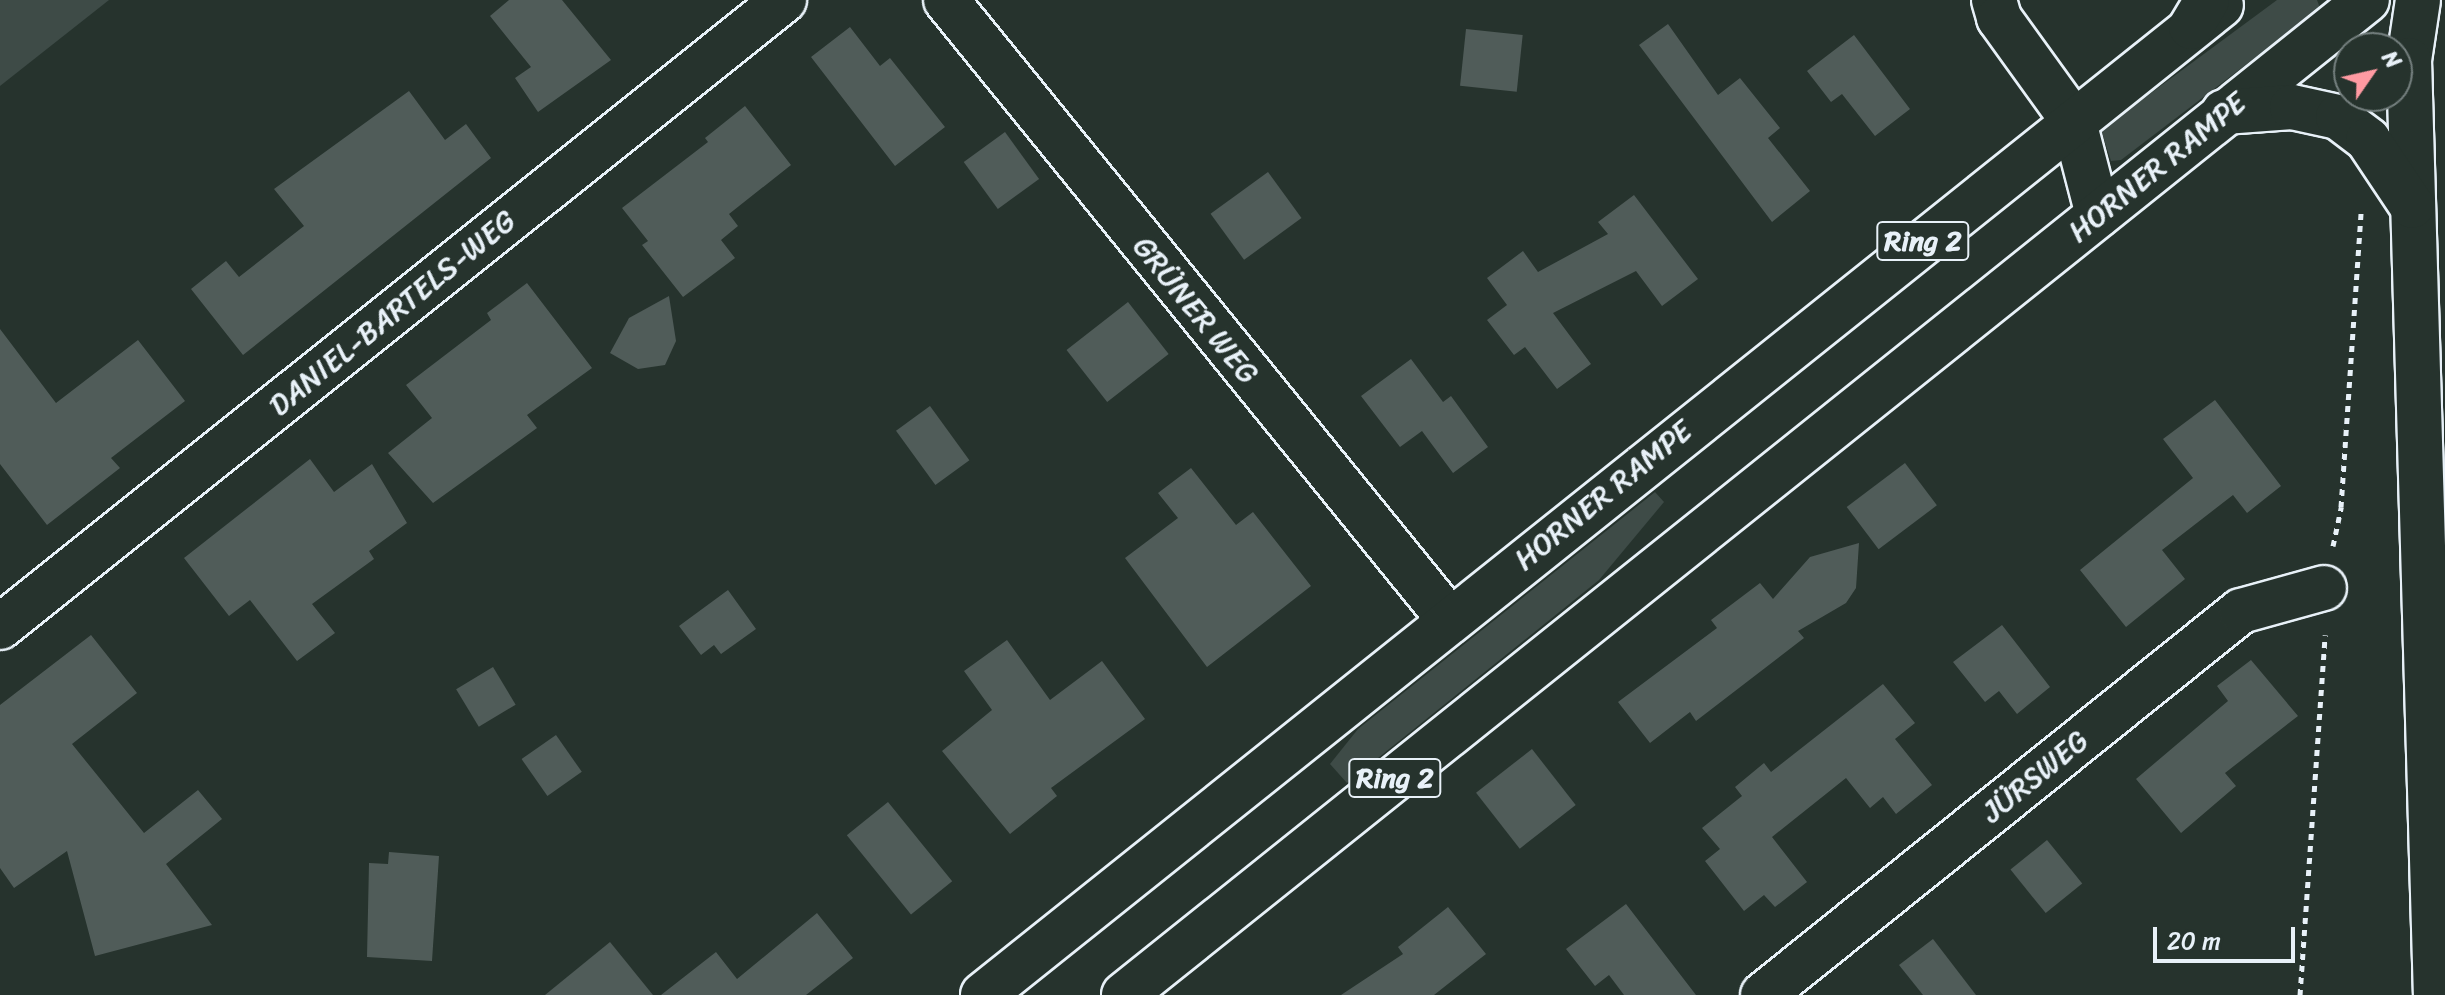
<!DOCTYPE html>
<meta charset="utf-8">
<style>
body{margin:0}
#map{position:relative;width:2445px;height:995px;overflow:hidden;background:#26332d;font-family:Sriracha,sans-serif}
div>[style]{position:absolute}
.green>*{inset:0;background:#3e4b47}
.building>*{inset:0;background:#505c59;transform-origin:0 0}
.path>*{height:5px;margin-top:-2.5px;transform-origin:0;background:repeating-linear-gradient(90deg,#e8f1f8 0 6px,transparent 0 12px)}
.roads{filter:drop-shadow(2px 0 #e8f1f8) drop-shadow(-2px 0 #e8f1f8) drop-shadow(0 2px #e8f1f8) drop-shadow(0 -2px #e8f1f8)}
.minor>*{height:44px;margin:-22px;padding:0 22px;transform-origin:22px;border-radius:22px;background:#26332d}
.primary>*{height:44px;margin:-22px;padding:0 22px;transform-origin:22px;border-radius:22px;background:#26332d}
.trunk>*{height:44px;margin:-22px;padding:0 22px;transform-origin:22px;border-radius:22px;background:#26332d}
span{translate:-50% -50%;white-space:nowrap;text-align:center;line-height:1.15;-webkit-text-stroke:7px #26332d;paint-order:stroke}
.shield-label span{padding:2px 6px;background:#26332d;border:2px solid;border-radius:6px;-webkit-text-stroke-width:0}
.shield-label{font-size:28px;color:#e8f1f8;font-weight:700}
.street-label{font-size:30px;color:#e8f1f8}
.north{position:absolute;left:2333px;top:32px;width:80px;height:80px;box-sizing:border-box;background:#26332d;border:2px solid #747f7e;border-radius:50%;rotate:56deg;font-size:22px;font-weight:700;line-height:32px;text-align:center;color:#e8f1f8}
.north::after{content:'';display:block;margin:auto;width:28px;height:36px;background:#ff9aa2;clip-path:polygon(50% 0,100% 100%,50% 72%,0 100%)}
.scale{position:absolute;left:2153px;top:927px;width:142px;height:36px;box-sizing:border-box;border:4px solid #e8f1f8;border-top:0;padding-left:10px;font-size:24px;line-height:28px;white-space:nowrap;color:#e8f1f8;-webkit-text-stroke:6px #26332d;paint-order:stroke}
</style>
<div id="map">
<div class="green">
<i style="clip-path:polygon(0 0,109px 0,0 86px)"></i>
<i style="clip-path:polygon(2277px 0,2317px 0,2320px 8px,2121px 160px,2111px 161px,2101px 130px)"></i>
<i style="clip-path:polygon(1655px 492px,1664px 502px,1599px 580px,1347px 783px,1330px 764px,1358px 729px)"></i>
</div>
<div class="building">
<i style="clip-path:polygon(509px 0,562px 0,611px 60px,538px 112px,515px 78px,531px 67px,490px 16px)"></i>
<i style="clip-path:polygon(1668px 24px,1718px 95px,1740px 78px,1780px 128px,1768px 138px,1810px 191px,1772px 222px,1639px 45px)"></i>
<i style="clip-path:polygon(850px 27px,880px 66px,890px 58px,945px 127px,895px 166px,811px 57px)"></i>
<i style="left:1466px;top:29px;width:57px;height:57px;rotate:6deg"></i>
<i style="clip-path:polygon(1854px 35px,1910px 109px,1875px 136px,1842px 94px,1831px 102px,1807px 71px)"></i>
<i style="clip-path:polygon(409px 91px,445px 140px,466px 124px,491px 158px,243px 355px,191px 289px,226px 261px,239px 277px,304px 226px,274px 189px)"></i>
<i style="clip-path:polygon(745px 106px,791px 165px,729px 214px,738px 226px,721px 240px,735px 258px,683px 297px,642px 245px,648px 241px,622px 208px,708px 142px,705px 138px)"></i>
<i style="left:1005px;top:132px;width:58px;height:51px;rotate:54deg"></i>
<i style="left:1268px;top:172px;width:57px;height:71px;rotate:54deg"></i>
<i style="clip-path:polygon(1634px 195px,1698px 279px,1662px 306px,1636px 271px,1553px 313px,1591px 364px,1557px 389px,1525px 347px,1514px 355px,1487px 320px,1507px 305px,1487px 278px,1523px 251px,1538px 272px,1608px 234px,1598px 222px)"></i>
<i style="clip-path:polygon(527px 283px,592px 368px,527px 415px,537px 428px,433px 503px,388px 453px,432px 418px,406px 385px,491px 320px,487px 313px)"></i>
<i style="clip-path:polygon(669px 296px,676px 341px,665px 365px,638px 369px,610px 353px,629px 318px)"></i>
<i style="left:1128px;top:302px;width:66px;height:78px;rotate:52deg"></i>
<i style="clip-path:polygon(0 329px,56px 403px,138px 340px,185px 401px,111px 458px,120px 468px,47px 525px,0 464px)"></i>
<i style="clip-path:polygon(1411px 359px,1443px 402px,1451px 396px,1488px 447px,1453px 473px,1422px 431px,1400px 447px,1361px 396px)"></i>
<i style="clip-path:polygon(2215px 400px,2281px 486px,2247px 513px,2233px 495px,2162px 550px,2185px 579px,2126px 627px,2080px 570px,2193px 478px,2163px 439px)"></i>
<i style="left:930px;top:406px;width:67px;height:42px;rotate:54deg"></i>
<i style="clip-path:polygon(310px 459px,334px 492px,372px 464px,407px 523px,369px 551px,374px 559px,312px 604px,335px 633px,297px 661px,250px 600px,229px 616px,184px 558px)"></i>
<i style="left:1905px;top:463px;width:53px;height:73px;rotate:53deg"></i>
<i style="clip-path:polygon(1191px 468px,1236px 525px,1253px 512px,1311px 586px,1207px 667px,1125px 558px,1178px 518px,1158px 493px)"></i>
<i style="clip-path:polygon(1859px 543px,1856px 588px,1846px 603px,1798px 631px,1804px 638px,1696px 721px,1690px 712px,1650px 743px,1618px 702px,1717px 628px,1711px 620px,1760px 583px,1773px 599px,1810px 557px)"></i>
<i style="clip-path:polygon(728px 590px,756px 629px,721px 654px,714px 645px,701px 655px,679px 626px)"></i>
<i style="clip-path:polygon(2002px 625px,2050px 687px,2017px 714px,1999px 691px,1985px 702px,1953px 662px)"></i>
<i style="clip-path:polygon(91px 635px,137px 693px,72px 744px,144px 833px,198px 790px,222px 819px,166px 864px,212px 925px,95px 956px,67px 851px,14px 888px,0 868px,0 705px)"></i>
<i style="clip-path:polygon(1007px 640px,1050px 700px,1102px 661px,1145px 719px,1051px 788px,1057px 796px,1010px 834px,942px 751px,992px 710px,964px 671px)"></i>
<i style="clip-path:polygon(2251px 660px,2298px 716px,2225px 773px,2236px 786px,2181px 833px,2136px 779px,2228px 701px,2217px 686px)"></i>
<i style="left:493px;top:667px;width:44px;height:43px;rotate:59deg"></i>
<i style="clip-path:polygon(1883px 684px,1915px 723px,1895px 739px,1932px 785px,1896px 814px,1883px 797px,1870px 808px,1846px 778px,1772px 837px,1807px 882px,1775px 907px,1764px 895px,1744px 911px,1705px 861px,1720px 849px,1702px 828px,1742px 796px,1735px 787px,1764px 763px,1771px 772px)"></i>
<i style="left:556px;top:735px;width:45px;height:42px;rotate:55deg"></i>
<i style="left:1532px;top:749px;width:71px;height:71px;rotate:52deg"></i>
<i style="left:888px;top:802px;width:102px;height:53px;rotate:51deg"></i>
<i style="left:2047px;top:840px;width:56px;height:47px;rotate:51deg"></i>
<i style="clip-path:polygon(389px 852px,439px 856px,432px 961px,367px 957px,369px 863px,388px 864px)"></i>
<i style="clip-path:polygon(1626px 904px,1696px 995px,1624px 995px,1609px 975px,1595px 986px,1566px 949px)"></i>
<i style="clip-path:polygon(1448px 907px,1486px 954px,1434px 995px,1341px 995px,1403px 954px,1398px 947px)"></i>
<i style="clip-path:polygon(817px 913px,853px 958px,806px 995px,661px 995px,716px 952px,737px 979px)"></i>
<i style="clip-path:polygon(1933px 939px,1976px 995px,1923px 995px,1899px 965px)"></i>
<i style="clip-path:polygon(610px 942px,653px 995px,545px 995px)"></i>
</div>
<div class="path">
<i style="left:2333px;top:546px;width:40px;rotate:-78deg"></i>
<i style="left:2341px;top:507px;width:295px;rotate:-86.1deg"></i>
<i style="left:2300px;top:995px;width:361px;rotate:-86deg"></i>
</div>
<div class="roads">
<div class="minor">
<i style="left:946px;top:0;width:798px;rotate:50.9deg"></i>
<i style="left:1994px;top:0;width:19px;rotate:74deg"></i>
<i style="left:1999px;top:18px;width:128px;rotate:54.2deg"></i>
<i style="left:0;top:627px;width:1004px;rotate:-38.65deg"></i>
<i style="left:1763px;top:995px;width:613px;rotate:-38.78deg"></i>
<i style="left:2241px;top:611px;width:86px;rotate:-15.5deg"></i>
</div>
<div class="primary">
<i style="left:2074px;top:122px;width:96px;rotate:75.5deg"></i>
<i style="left:983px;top:995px;width:1585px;rotate:-38.65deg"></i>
<i style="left:1124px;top:995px;width:1592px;rotate:-38.68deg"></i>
</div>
<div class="trunk">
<i style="left:2418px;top:0;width:61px;rotate:98.5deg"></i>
<i style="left:2409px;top:60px;width:935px;rotate:88.35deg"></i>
<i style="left:2191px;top:27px;width:31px;rotate:-59deg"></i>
<i style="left:2224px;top:112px;width:68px;rotate:-4.2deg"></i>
<i style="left:2292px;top:107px;width:47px;rotate:12.3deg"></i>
<i style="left:2338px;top:117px;width:38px;rotate:37deg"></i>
<i style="left:2368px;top:140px;width:79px;rotate:56.3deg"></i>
</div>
</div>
<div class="shield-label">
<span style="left:1923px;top:241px">Ring 2</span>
<span style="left:1395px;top:778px">Ring 2</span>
</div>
<div class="street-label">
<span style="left:2157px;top:167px;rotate:-39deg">HORNER RAMPE</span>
<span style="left:1196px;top:310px;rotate:51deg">GRÜNER WEG</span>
<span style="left:392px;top:313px;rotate:-39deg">DANIEL-BARTELS-WEG</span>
<span style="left:1603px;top:495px;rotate:-39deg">HORNER RAMPE</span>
<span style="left:2035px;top:776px;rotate:-39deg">JÜRSWEG</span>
</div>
<div class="north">N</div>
<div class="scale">20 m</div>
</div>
